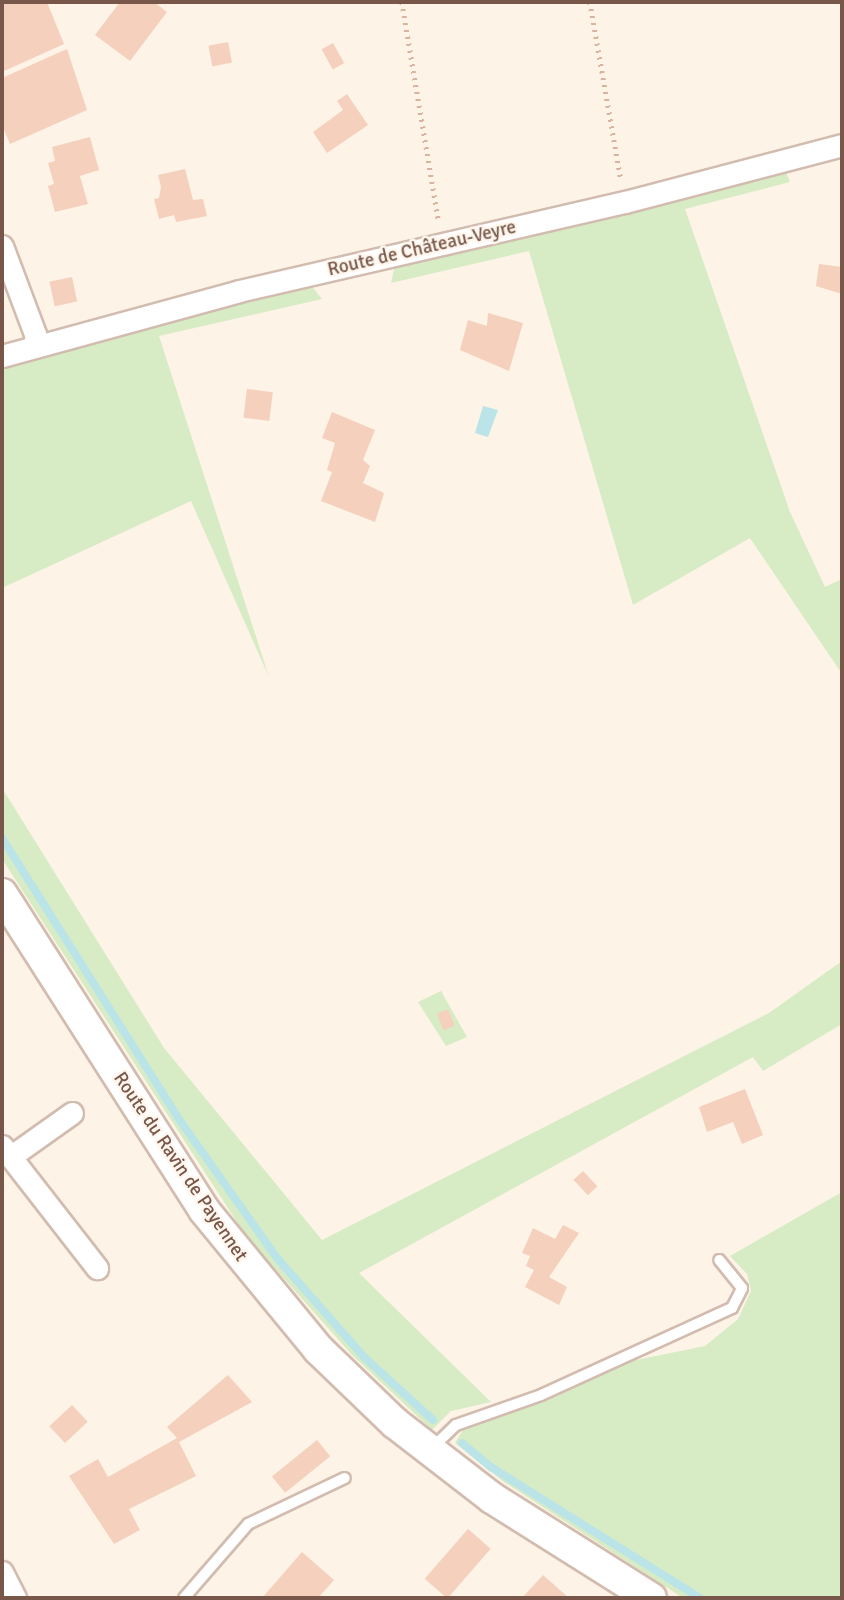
<!DOCTYPE html>
<meta charset="utf-8">
<style>
body{margin:0}
#map{position:relative;width:844px;height:1600px;overflow:hidden;background:#fdf3e7;font-family:Signika,sans-serif}
div>[style]{position:absolute}
.green>*{inset:0;background:#d7ecc4}
.water>*{inset:0;background:#bae4e8}
.stream>*{height:8px;margin:-4px;padding:0 4px;transform-origin:4px;border-radius:4px;background:#bae4e8}
.building>*{inset:0;background:#f4d0bd;transform-origin:0 0}
.path>*{height:4.5px;margin-top:-2.25px;transform-origin:0;background:repeating-linear-gradient(90deg,#d9b3a0 0 2px,transparent 0 7px)}
.roads{filter:drop-shadow(2px 0 #d2bcaf) drop-shadow(-2px 0 #d2bcaf) drop-shadow(0 2px #d2bcaf) drop-shadow(0 -2px #d2bcaf)}
.lane>*{height:10px;margin:-5px;padding:0 5px;transform-origin:5px;border-radius:5px;background:#fff}
.street>*{height:21px;margin:-10.5px;padding:0 10.5px;transform-origin:10.5px;border-radius:10.5px;background:#fff}
.secondary>*{height:30px;margin:-15px;padding:0 15px;transform-origin:15px;border-radius:15px;background:#fff}
span{translate:-50% -50%;white-space:nowrap;text-align:center;line-height:1.15;-webkit-text-stroke:5px #fff7ee;paint-order:stroke}
.street-label{font-size:19px;color:#78574a}
.frame{position:absolute;inset:0;border:4px solid #78574a;pointer-events:none}
</style>
<div id="map">
<div class="green">
<i style="clip-path:polygon(784px 167px,790px 182px,685px 209px,790px 512px,825px 587px,842px 579px,842px 674px,750px 538px,633px 605px,529px 251px,391px 283px,395px 265px)"></i>
<i style="clip-path:polygon(310px 284px,322px 299px,159px 336px,269px 677px,191px 501px,2px 588px,2px 366px,167px 316px)"></i>
<i style="clip-path:polygon(2px 788px,164px 1048px,322px 1240px,769px 1013px,842px 961px,842px 1024px,763px 1071px,753px 1057px,359px 1273px,491px 1402px,451px 1411px,432px 1430px,352px 1355px,246px 1236px,2px 859px)"></i>
<i style="clip-path:polygon(441px 991px,467px 1037px,446px 1046px,418px 1002px)"></i>
<i style="clip-path:polygon(842px 1192px,842px 1598px,683px 1598px,504px 1482px,455px 1443px,464px 1428px,557px 1396px,626px 1362px,705px 1346px,738px 1319px,751px 1291px,747px 1274px,730px 1256px)"></i>
</div>
<div class="water">
<i style="clip-path:polygon(483px 406px,498px 410px,488px 437px,475px 433px)"></i>
</div>
<div class="stream">
<i style="left:2px;top:838px;width:336px;rotate:57.8deg"></i>
<i style="left:181px;top:1122px;width:166px;rotate:54.8deg"></i>
<i style="left:277px;top:1258px;width:133px;rotate:48.7deg"></i>
<i style="left:365px;top:1358px;width:92px;rotate:42.4deg"></i>
<i style="left:462px;top:1443px;width:38px;rotate:40deg"></i>
<i style="left:491px;top:1467px;width:247px;rotate:32.1deg"></i>
</div>
<div class="building">
<i style="clip-path:polygon(6px 2px,47px 2px,64px 44px,2px 72px,2px 4px)"></i>
<i style="clip-path:polygon(120px 2px,154px 2px,167px 12px,130px 61px,95px 35px)"></i>
<i style="left:228px;top:42px;width:21px;height:20px;rotate:79deg"></i>
<i style="left:333px;top:43px;width:23px;height:13px;rotate:61deg"></i>
<i style="clip-path:polygon(67px 49px,87px 110px,10px 144px,2px 125px,2px 78px)"></i>
<i style="clip-path:polygon(347px 94px,368px 125px,327px 153px,313px 132px,343px 110px,337px 101px)"></i>
<i style="clip-path:polygon(90px 137px,99px 170px,80px 176px,88px 204px,55px 212px,48px 186px,54px 184px,48px 163px,55px 161px,52px 147px)"></i>
<i style="clip-path:polygon(185px 169px,193px 200px,203px 199px,207px 216px,176px 222px,174px 215px,159px 219px,154px 199px,159px 198px,161px 187px,158px 175px)"></i>
<i style="clip-path:polygon(819px 264px,842px 267px,842px 294px,816px 286px)"></i>
<i style="left:72px;top:277px;width:25px;height:23px;rotate:78deg"></i>
<i style="clip-path:polygon(488px 313px,523px 323px,509px 371px,460px 350px,468px 320px,487px 326px)"></i>
<i style="left:247px;top:389px;width:26px;height:29px;rotate:7deg"></i>
<i style="clip-path:polygon(332px 412px,375px 430px,363px 460px,370px 466px,363px 483px,384px 493px,375px 522px,321px 501px,332px 472px,327px 470px,335px 443px,322px 438px)"></i>
<i style="left:448px;top:1009px;width:18px;height:12px;rotate:68deg"></i>
<i style="clip-path:polygon(745px 1089px,763px 1135px,742px 1144px,733px 1122px,707px 1132px,699px 1107px)"></i>
<i style="left:583px;top:1171px;width:21px;height:13px;rotate:47deg"></i>
<i style="clip-path:polygon(563px 1225px,579px 1233px,549px 1277px,567px 1287px,559px 1305px,525px 1287px,534px 1270px,526px 1266px,530px 1256px,522px 1253px,533px 1228px,555px 1239px)"></i>
<i style="clip-path:polygon(228px 1375px,252px 1402px,179px 1442px,196px 1476px,129px 1509px,140px 1530px,114px 1544px,69px 1476px,98px 1459px,108px 1477px,177px 1438px,167px 1427px)"></i>
<i style="left:72px;top:1405px;width:23px;height:31px;rotate:47deg"></i>
<i style="left:317px;top:1440px;width:21px;height:58px;rotate:51deg"></i>
<i style="left:468px;top:1529px;width:30px;height:66px;rotate:41deg"></i>
<i style="clip-path:polygon(302px 1552px,334px 1580px,318px 1598px,262px 1598px)"></i>
<i style="clip-path:polygon(543px 1575px,569px 1598px,522px 1598px)"></i>
</div>
<div class="path">
<i style="left:402px;top:2px;width:223px;rotate:80.5deg"></i>
<i style="left:590px;top:2px;width:181px;rotate:80.1deg"></i>
</div>
<div class="roads">
<div class="lane">
<i style="left:432px;top:1448px;width:33px;rotate:-44deg"></i>
<i style="left:456px;top:1425px;width:90px;rotate:-19.4deg"></i>
<i style="left:541px;top:1395px;width:210px;rotate:-24.5deg"></i>
<i style="left:732px;top:1308px;width:22px;rotate:-63deg"></i>
<i style="left:742px;top:1288px;width:36px;rotate:-129deg"></i>
<i style="left:184px;top:1598px;width:98px;rotate:-49.1deg"></i>
<i style="left:248px;top:1524px;width:107px;rotate:-25.4deg"></i>
</div>
<div class="street">
<i style="left:2px;top:246px;width:94px;rotate:69.4deg"></i>
<i style="left:35px;top:334px;width:12px;rotate:85deg"></i>
<i style="left:2px;top:356px;width:246px;rotate:-15.3deg"></i>
<i style="left:239px;top:291px;width:396px;rotate:-13deg"></i>
<i style="left:625px;top:202px;width:224px;rotate:-14.7deg"></i>
<i style="left:2px;top:1146px;width:155px;rotate:52.1deg"></i>
<i style="left:10px;top:1157px;width:76px;rotate:-35.4deg"></i>
<i style="left:2px;top:1572px;width:29px;rotate:63deg"></i>
</div>
<div class="secondary">
<i style="left:2px;top:894px;width:375px;rotate:57.4deg"></i>
<i style="left:204px;top:1210px;width:180px;rotate:50.6deg"></i>
<i style="left:318px;top:1349px;width:107px;rotate:43.9deg"></i>
<i style="left:395px;top:1423px;width:123px;rotate:37.7deg"></i>
<i style="left:492px;top:1498px;width:188px;rotate:32.2deg"></i>
</div>
</div>
<div class="street-label">
<span style="left:422px;top:249px;rotate:-13deg">Route de Château-Veyre</span>
<span style="left:180px;top:1167px;rotate:56deg">Route du Ravin de Payennet</span>
</div>
<div class="frame"></div>
</div>
